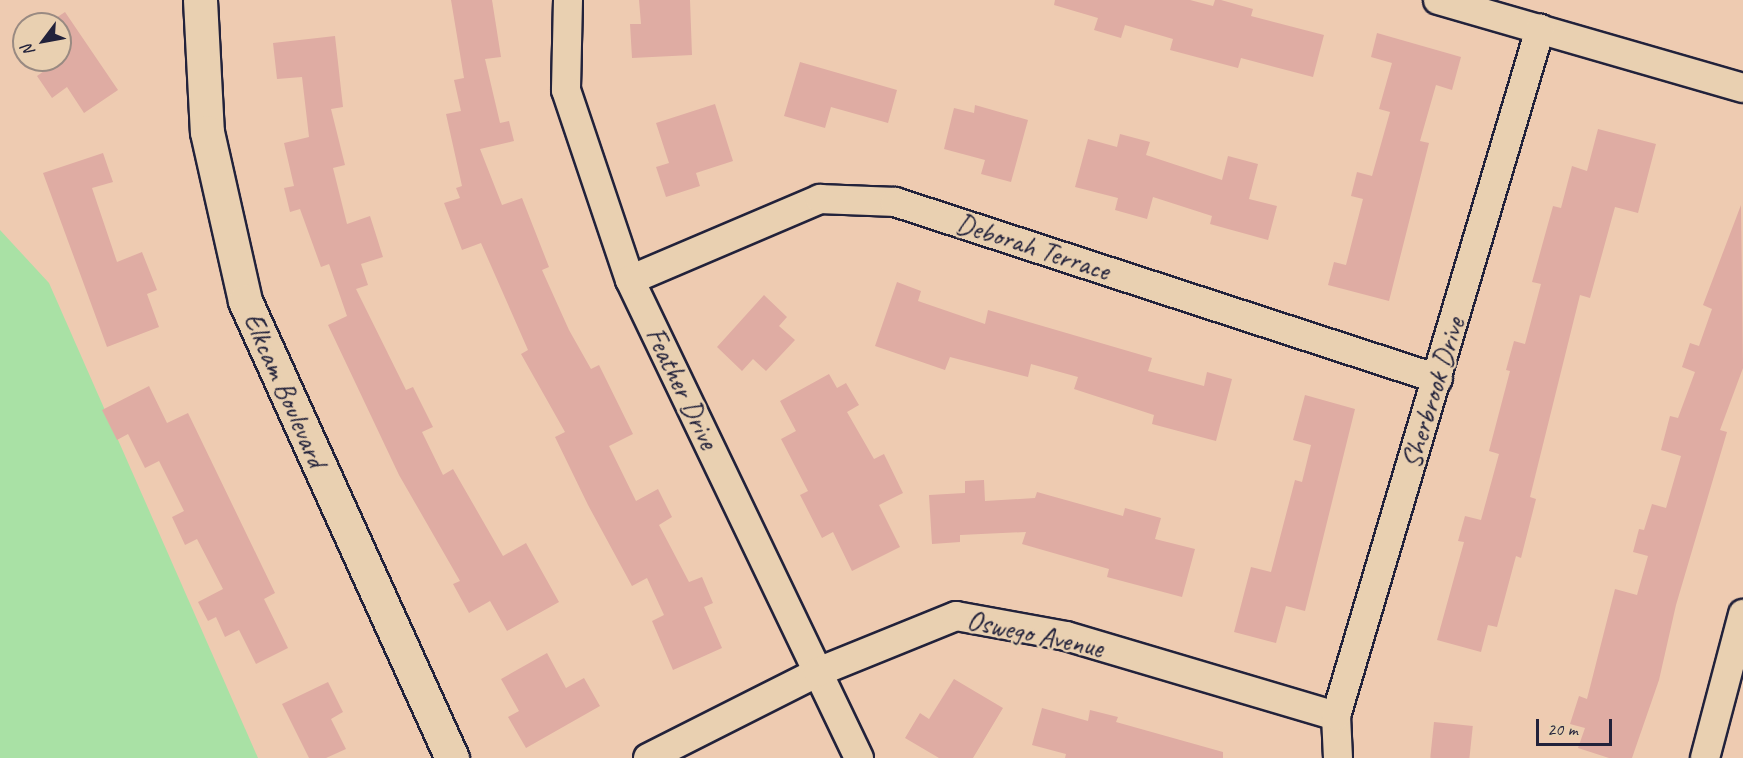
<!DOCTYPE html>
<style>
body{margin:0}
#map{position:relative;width:1743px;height:758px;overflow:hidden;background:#eecbb1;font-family:Caveat,sans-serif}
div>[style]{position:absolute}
.green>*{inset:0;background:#a9e1a5}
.building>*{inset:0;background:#dfaca3;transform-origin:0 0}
.roads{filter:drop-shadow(2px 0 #22223b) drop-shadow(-2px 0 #22223b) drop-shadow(0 2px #22223b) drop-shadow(0 -2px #22223b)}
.minor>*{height:28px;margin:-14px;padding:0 14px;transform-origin:14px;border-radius:14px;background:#e9d0b1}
.tertiary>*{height:33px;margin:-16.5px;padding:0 16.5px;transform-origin:16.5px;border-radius:16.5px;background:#e9d0b1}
span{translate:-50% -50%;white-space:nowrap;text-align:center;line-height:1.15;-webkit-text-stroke:5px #e9d0b1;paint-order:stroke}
.street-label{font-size:28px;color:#22223b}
.north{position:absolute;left:12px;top:12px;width:60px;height:60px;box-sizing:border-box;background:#e9d0b1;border:2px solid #998a82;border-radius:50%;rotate:238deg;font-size:16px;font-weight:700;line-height:24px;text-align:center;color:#22223b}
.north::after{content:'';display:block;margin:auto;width:21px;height:27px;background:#22223b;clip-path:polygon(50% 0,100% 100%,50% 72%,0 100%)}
.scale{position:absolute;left:1536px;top:719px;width:76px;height:27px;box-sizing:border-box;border:3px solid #22223b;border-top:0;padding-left:8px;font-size:18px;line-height:21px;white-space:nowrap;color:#22223b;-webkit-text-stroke:4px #e9d0b1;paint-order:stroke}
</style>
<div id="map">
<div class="green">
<i style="clip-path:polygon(0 230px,49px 283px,258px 758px,0 758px)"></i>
</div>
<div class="building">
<i style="clip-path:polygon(451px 0,492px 0,501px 57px,485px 59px,500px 123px,509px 121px,514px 141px,480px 149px,502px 205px,522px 198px,549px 267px,542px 270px,569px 330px,591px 369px,599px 365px,633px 434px,609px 446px,636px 501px,658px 489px,672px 517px,659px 525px,689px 582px,702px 577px,713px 603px,704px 607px,722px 648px,673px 670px,652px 621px,664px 615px,647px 578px,632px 586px,588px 505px,555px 437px,565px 432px,521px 354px,528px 350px,481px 243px,462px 250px,444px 203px,460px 198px,456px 188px,462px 186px,446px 114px,461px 111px,454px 80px,464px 78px)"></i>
<i style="clip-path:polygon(639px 0,690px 0,692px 55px,632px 58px,630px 24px,641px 24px)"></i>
<i style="clip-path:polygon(1055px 0,1190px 0,1213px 6px,1215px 0,1221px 0,1253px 9px,1251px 16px,1324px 35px,1313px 77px,1241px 58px,1238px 68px,1170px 50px,1173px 39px,1125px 25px,1121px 38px,1094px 30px,1098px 18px,1054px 5px)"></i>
<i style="clip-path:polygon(65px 12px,118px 90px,84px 113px,67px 87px,52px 98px,37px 76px,50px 67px,45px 60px,60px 60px,60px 24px,47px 24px)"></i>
<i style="clip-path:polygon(1377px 33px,1461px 57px,1452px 90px,1436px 85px,1420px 141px,1429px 143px,1389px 301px,1328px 285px,1334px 262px,1346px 265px,1363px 199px,1351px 196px,1357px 172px,1372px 176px,1390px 112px,1379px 109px,1392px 63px,1371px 57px)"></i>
<i style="clip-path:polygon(335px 36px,343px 107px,331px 109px,345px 165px,333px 168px,347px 224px,370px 216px,383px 257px,361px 264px,368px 285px,356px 289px,406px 390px,413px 387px,433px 427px,422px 432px,443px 475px,453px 469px,503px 556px,526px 543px,559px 602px,507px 631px,490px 601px,469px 613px,453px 584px,460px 581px,399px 475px,328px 325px,347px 316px,329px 264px,321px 267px,300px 209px,290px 212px,284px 188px,294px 186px,284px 143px,309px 137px,302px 77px,277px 79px,273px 43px)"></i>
<i style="clip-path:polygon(800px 62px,897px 90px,888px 123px,831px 107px,825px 128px,784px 116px)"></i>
<i style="clip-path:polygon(715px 104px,733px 161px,696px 173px,700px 186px,666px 197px,656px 167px,669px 163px,656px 123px)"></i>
<i style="clip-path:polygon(975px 105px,1028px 120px,1011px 182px,981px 174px,985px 160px,944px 149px,954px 108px,974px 113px)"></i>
<i style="clip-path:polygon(1598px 129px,1656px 144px,1638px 213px,1615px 207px,1590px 298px,1580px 295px,1530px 497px,1536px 499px,1521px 558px,1516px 556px,1497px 627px,1488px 625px,1481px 652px,1437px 640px,1464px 542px,1458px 541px,1465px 516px,1481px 520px,1499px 454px,1489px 451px,1510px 371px,1506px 370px,1514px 341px,1525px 344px,1541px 284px,1532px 282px,1553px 206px,1561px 208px,1572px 166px,1587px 171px)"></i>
<i style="clip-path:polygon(1120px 134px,1150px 142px,1146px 155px,1222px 180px,1228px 156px,1258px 164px,1249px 199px,1277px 206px,1268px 240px,1210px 224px,1212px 216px,1153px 197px,1147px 219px,1115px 210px,1118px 198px,1075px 187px,1088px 139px,1117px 147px)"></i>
<i style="clip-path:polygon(103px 153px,113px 182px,92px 188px,117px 262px,142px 252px,157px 290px,147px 294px,159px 327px,107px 347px,43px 173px)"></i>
<i style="clip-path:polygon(1741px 205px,1743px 368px,1720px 430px,1727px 432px,1676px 605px,1659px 680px,1632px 758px,1609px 758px,1578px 748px,1585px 728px,1570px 724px,1579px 696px,1587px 699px,1615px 589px,1637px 595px,1648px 556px,1633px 552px,1639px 529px,1644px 530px,1652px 504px,1666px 508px,1681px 456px,1661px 450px,1670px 416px,1678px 418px,1695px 372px,1682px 367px,1690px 343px,1699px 346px,1712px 309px,1703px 305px)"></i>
<i style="clip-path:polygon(897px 282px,921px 291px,918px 301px,985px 324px,988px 310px,1152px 358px,1148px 371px,1204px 386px,1207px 372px,1232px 379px,1216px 441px,1152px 424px,1154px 415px,1074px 389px,1078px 377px,1031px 364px,1028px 377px,950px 357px,945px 370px,875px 346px)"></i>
<i style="clip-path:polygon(764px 295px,787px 317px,779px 326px,795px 340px,766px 371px,753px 359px,742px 371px,717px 347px)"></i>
<i style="clip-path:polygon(829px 374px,837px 388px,846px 383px,859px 405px,847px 412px,874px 459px,884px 454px,903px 493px,879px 505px,900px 547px,852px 571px,833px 532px,822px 538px,800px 495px,808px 491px,781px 439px,796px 431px,780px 401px)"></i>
<i style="clip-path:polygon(149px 386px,167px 423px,188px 413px,275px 593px,264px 599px,288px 648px,256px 664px,239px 630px,225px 637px,216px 617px,208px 621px,198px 602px,223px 589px,197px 539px,185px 545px,172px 517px,184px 511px,159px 461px,145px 468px,128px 434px,117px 440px,102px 410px)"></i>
<i style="clip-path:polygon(1305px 395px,1355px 409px,1305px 611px,1286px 606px,1276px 643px,1234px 632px,1251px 567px,1271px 572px,1295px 480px,1302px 482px,1311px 445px,1293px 440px)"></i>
<i style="clip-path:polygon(984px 480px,985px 501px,1035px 498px,1037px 492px,1123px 516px,1125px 508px,1161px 518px,1155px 539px,1195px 549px,1182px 597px,1107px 577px,1109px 569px,1022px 544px,1026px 532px,960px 535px,960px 542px,932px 544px,929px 495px,965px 493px,965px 481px)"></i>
<i style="clip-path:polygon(547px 653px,566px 688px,584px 678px,600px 706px,526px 748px,508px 717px,519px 711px,501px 679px)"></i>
<i style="clip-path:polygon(954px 679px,1003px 708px,973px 758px,939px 758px,905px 738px,920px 713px,929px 719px)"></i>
<i style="clip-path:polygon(328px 682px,343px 712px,331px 719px,346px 749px,326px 758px,309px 758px,282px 704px)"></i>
<i style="clip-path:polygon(1042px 708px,1088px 721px,1090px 710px,1118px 717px,1116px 722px,1223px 752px,1223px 758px,1065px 758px,1066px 754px,1032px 745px)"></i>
<i style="left:1434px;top:722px;width:39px;height:36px;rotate:6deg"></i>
</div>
<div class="roads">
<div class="minor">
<i style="left:568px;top:0;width:90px;rotate:91.3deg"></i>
<i style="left:566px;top:90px;width:200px;rotate:71.4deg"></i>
<i style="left:630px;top:280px;width:530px;rotate:64.4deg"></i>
<i style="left:1438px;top:0;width:317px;rotate:16.1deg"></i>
<i style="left:630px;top:280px;width:207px;rotate:-23.1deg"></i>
<i style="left:820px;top:199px;width:75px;rotate:2.3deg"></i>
<i style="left:895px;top:202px;width:571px;rotate:18.05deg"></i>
<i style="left:648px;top:758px;width:191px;rotate:-26.8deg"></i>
<i style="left:818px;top:672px;width:149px;rotate:-22.1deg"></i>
<i style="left:956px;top:616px;width:112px;rotate:10.3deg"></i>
<i style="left:1066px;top:636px;width:282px;rotate:16.5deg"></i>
<i style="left:1338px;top:758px;width:42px;rotate:-92.7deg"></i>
<i style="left:1336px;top:716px;width:717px;rotate:-73.46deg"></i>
<i style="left:1705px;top:758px;width:149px;rotate:-75.2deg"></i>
</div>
<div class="tertiary">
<i style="left:200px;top:0;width:132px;rotate:87deg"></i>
<i style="left:207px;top:132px;width:173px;rotate:77.3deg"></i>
<i style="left:245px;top:301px;width:502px;rotate:65.63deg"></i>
</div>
</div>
<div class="street-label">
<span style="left:1033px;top:247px;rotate:18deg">Deborah Terrace</span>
<span style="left:682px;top:388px;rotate:64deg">Feather Drive</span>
<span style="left:285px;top:390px;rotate:66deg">Elkcam Boulevard</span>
<span style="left:1433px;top:393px;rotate:-73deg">Sherbrook Drive</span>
<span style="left:1035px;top:634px;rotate:12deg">Oswego Avenue</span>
</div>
<div class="north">N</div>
<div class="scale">20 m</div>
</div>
